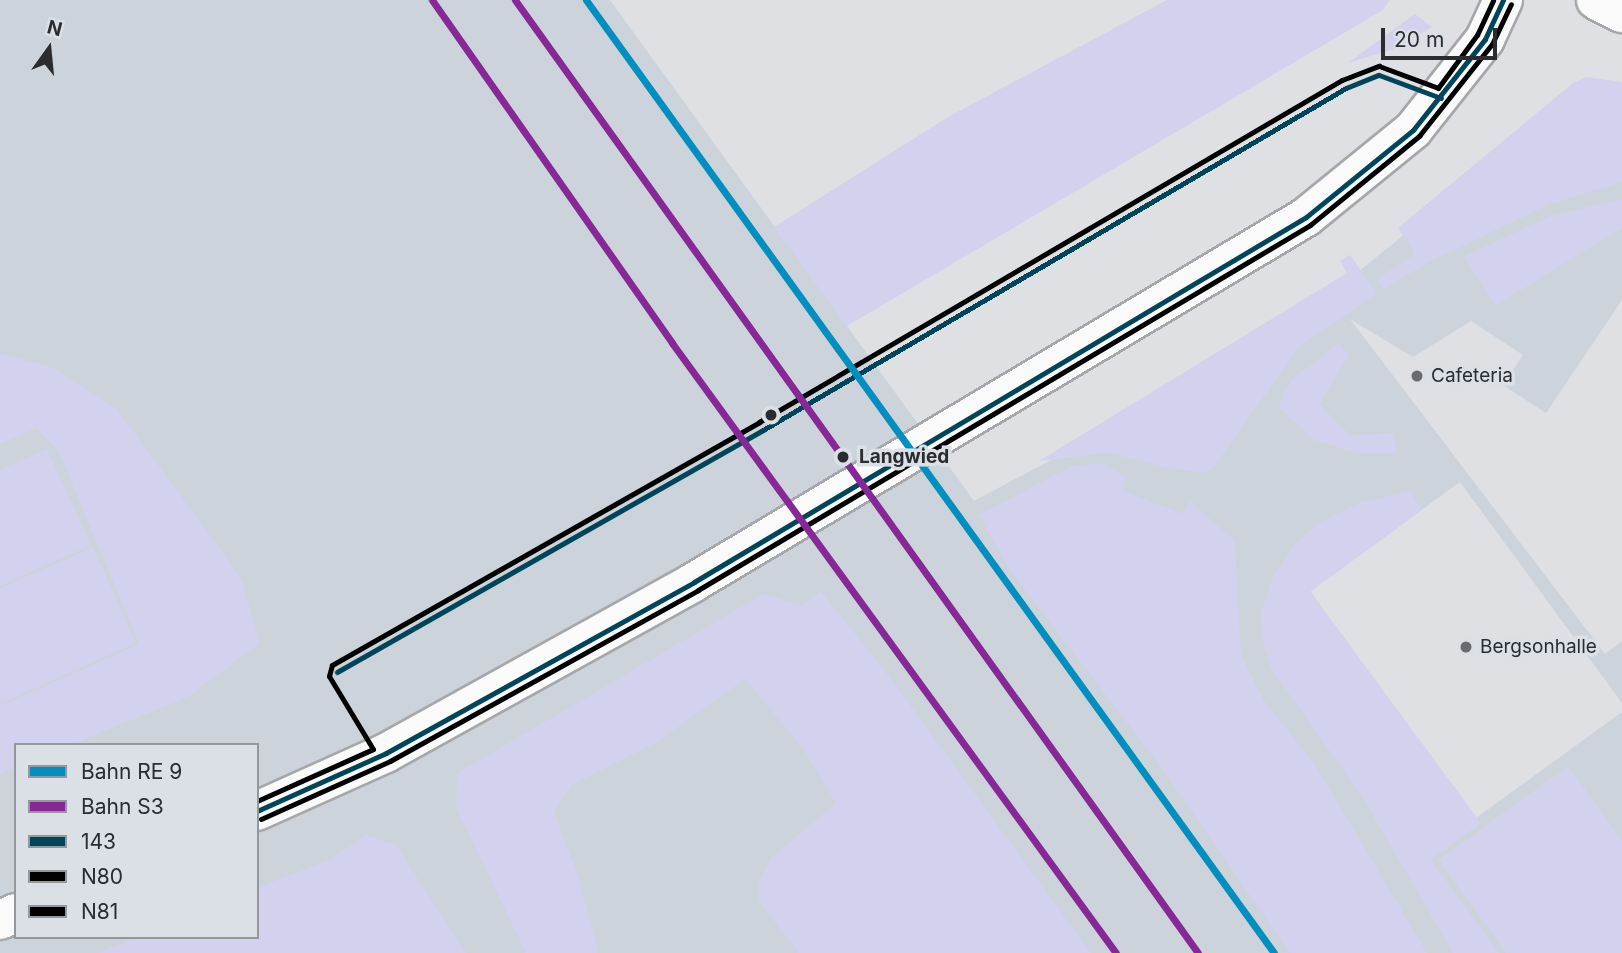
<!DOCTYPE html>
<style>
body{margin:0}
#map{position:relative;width:1622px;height:953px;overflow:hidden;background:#dee0e3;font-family:Inter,sans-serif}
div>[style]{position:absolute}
.built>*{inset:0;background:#cdd3db}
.green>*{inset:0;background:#d2d1ee}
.roads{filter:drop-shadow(2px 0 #a6a7aa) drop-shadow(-2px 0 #a6a7aa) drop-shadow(0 2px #a6a7aa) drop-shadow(0 -2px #a6a7aa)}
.minor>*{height:38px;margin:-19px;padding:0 19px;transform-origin:19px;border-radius:19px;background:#fafafb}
.bus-1>*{height:5px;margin:-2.5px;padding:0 2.5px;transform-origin:2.5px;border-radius:2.5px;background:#00465a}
.bus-2>*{height:5px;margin:-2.5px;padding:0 2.5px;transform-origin:2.5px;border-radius:2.5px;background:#000}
.bus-3>*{height:5px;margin:-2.5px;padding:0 2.5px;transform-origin:2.5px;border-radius:2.5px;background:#000}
.rail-1>*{height:7px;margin:-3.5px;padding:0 3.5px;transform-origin:3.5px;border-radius:3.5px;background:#008fbf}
.rail-2>*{height:7px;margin:-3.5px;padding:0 3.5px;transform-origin:3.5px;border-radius:3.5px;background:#862996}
.dots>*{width:19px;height:19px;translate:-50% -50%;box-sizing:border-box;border:4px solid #dbe0e6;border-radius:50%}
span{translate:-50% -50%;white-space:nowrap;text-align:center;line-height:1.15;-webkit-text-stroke:7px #dbe0e6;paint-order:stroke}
.poi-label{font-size:19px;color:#2a2c2f}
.left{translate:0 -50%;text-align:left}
.stop-label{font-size:19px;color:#2a2c2f;font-weight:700}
.legend{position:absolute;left:14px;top:743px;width:245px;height:196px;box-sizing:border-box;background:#dbe0e6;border:2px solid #94989d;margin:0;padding:9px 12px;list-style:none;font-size:21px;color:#2a2c2f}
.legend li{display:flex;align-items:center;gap:14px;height:35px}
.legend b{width:35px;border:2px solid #94989d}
.north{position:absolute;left:14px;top:14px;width:70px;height:70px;-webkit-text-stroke:5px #dbe0e6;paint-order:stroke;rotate:15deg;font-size:19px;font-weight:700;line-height:28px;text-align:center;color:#2a2c2f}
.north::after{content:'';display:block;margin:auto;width:24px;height:32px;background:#2a2c2f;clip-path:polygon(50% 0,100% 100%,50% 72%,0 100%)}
.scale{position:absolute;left:1381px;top:28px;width:116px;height:32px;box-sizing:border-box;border:4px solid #2a2c2f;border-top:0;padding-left:9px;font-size:21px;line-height:24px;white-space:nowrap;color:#2a2c2f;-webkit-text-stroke:5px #dbe0e6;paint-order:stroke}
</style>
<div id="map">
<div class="built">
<i style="clip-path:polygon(evenodd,0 0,610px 0,974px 501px,1235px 362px,1299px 320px,1411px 229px,1622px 148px,1622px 300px,1546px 413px,1503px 385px,1523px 355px,1471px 321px,1413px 357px,1350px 319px,1605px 654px,1622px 641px,1622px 703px,1460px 482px,1310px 591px,1476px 818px,1622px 712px,1622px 841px,1568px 767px,1439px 860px,1507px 953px,0 953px,0 0,16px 745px,257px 745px,257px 937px,16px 937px,16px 745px)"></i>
</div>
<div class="green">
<i style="clip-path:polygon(1167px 0,1390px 0,1383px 10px,847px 326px,774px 227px,948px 117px)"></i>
<i style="clip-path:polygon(1415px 14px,1432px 27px,1397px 48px,1348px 63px)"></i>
<i style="clip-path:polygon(1586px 77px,1622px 82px,1622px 182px,1548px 205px,1427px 263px,1383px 290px,1377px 279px,1415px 254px,1398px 228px,1573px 83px)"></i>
<i style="clip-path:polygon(1622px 199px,1622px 228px,1495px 306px,1464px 256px,1553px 215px)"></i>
<i style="clip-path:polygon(1350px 255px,1377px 294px,1300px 346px,1213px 468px,1205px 473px,1169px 468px,1109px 453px,1039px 461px,1347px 273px,1340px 261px)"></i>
<i style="clip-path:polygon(1339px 343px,1349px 355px,1319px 404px,1350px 435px,1392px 433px,1397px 453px,1359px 454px,1314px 440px,1279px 407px,1283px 392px,1296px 376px)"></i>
<i style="clip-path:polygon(0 353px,54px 368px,117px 409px,242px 579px,259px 644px,188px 697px,70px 745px,16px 745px,16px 767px,0 773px,0 706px,139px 644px,58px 450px,36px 428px,0 444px)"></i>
<i style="clip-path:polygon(47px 449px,91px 545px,0 586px,0 470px)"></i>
<i style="clip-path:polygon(1103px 463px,1126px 477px,1123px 491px,1183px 514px,1189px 500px,1235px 541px,1241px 655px,1263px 699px,1315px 765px,1427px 953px,1290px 953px,1158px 763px,1009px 569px,979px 515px,1072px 466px)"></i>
<i style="clip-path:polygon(1410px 491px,1422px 510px,1310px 592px,1481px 823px,1431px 860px,1499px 953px,1453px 953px,1363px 798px,1272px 670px,1264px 648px,1261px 613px,1272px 579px,1293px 547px,1317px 524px,1359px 503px)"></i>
<i style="clip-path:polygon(93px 547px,136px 643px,0 704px,0 588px)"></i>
<i style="clip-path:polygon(821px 591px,894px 683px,1091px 953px,799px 953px,759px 902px,758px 884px,771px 858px,836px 803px,804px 750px,745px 679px,654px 744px,572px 785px,554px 812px,580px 882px,598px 953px,526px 953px,456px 808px,457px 773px,763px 594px,801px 605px)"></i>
<i style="clip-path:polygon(1568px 767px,1622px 841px,1622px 953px,1507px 953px,1439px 860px)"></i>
<i style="clip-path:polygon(365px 835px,396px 845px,466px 953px,98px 953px,137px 937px,257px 937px,257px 888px,331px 859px)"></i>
</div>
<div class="roads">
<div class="minor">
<i style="left:1596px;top:0;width:29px;rotate:27deg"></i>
<i style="left:257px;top:811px;width:141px;rotate:-24.2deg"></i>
<i style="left:386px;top:753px;width:352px;rotate:-29deg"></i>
<i style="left:694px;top:582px;width:713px;rotate:-30.81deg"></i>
<i style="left:1306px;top:217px;width:138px;rotate:-39.1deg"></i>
<i style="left:1413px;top:130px;width:116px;rotate:-51.6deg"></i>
<i style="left:1485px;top:39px;width:43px;rotate:-65.2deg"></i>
<i style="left:0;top:920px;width:17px;rotate:-24deg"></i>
</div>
</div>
<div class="bus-1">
<i style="left:337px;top:672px;width:490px;rotate:-29.6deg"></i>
<i style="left:763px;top:430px;width:676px;rotate:-30.4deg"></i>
<i style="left:1346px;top:88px;width:35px;rotate:-22deg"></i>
<i style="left:1379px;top:75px;width:66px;rotate:20.4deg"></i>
<i style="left:257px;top:811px;width:141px;rotate:-24.2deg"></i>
<i style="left:386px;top:753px;width:352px;rotate:-29deg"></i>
<i style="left:694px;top:582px;width:713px;rotate:-30.81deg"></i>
<i style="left:1306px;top:217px;width:138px;rotate:-39.1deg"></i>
<i style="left:1413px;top:130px;width:116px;rotate:-51.6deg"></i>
<i style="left:1485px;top:39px;width:43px;rotate:-65.2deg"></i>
</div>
<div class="bus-2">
<i style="left:261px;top:819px;width:141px;rotate:-24.2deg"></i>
<i style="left:390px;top:761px;width:352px;rotate:-29deg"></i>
<i style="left:698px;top:590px;width:713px;rotate:-30.81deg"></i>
<i style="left:1310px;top:225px;width:141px;rotate:-39.2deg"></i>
<i style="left:1419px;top:136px;width:117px;rotate:-51.6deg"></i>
<i style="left:1492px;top:44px;width:44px;rotate:-64.6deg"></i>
</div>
<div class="bus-3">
<i style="left:257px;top:801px;width:127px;rotate:-24.1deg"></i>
<i style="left:373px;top:749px;width:85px;rotate:-121.1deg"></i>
<i style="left:329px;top:676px;width:11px;rotate:-75deg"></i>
<i style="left:332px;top:665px;width:491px;rotate:-29.6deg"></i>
<i style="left:759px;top:422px;width:676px;rotate:-30.4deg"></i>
<i style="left:1342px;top:80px;width:40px;rotate:-21deg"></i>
<i style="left:1379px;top:66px;width:63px;rotate:20.4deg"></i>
<i style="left:1438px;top:88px;width:66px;rotate:-53.7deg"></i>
<i style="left:1477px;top:35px;width:38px;rotate:-65deg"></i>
</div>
<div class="rail-1">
<i style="left:586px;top:0;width:1175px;rotate:54.17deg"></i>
</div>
<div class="rail-2">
<i style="left:432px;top:0;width:419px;rotate:55deg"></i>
<i style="left:672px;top:343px;width:754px;rotate:53.95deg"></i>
<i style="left:515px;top:0;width:1172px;rotate:54.37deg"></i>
</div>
<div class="dots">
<i style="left:1417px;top:376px;background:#696b6e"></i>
<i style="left:771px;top:415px;background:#2a2c2f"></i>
<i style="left:843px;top:457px;background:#2a2c2f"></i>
<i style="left:1466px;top:647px;background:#696b6e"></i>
</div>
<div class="poi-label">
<span class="left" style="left:1431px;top:376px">Cafeteria</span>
<span class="left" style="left:1480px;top:647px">Bergsonhalle</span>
</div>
<div class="stop-label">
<span class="left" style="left:859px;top:457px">Langwied</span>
</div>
<ul class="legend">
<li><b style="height:9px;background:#008fbf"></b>Bahn RE 9</li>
<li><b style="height:9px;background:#862996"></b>Bahn S3</li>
<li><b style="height:9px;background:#00465a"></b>143</li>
<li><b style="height:9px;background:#000"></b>N80</li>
<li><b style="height:9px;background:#000"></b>N81</li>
</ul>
<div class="north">N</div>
<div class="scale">20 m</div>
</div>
